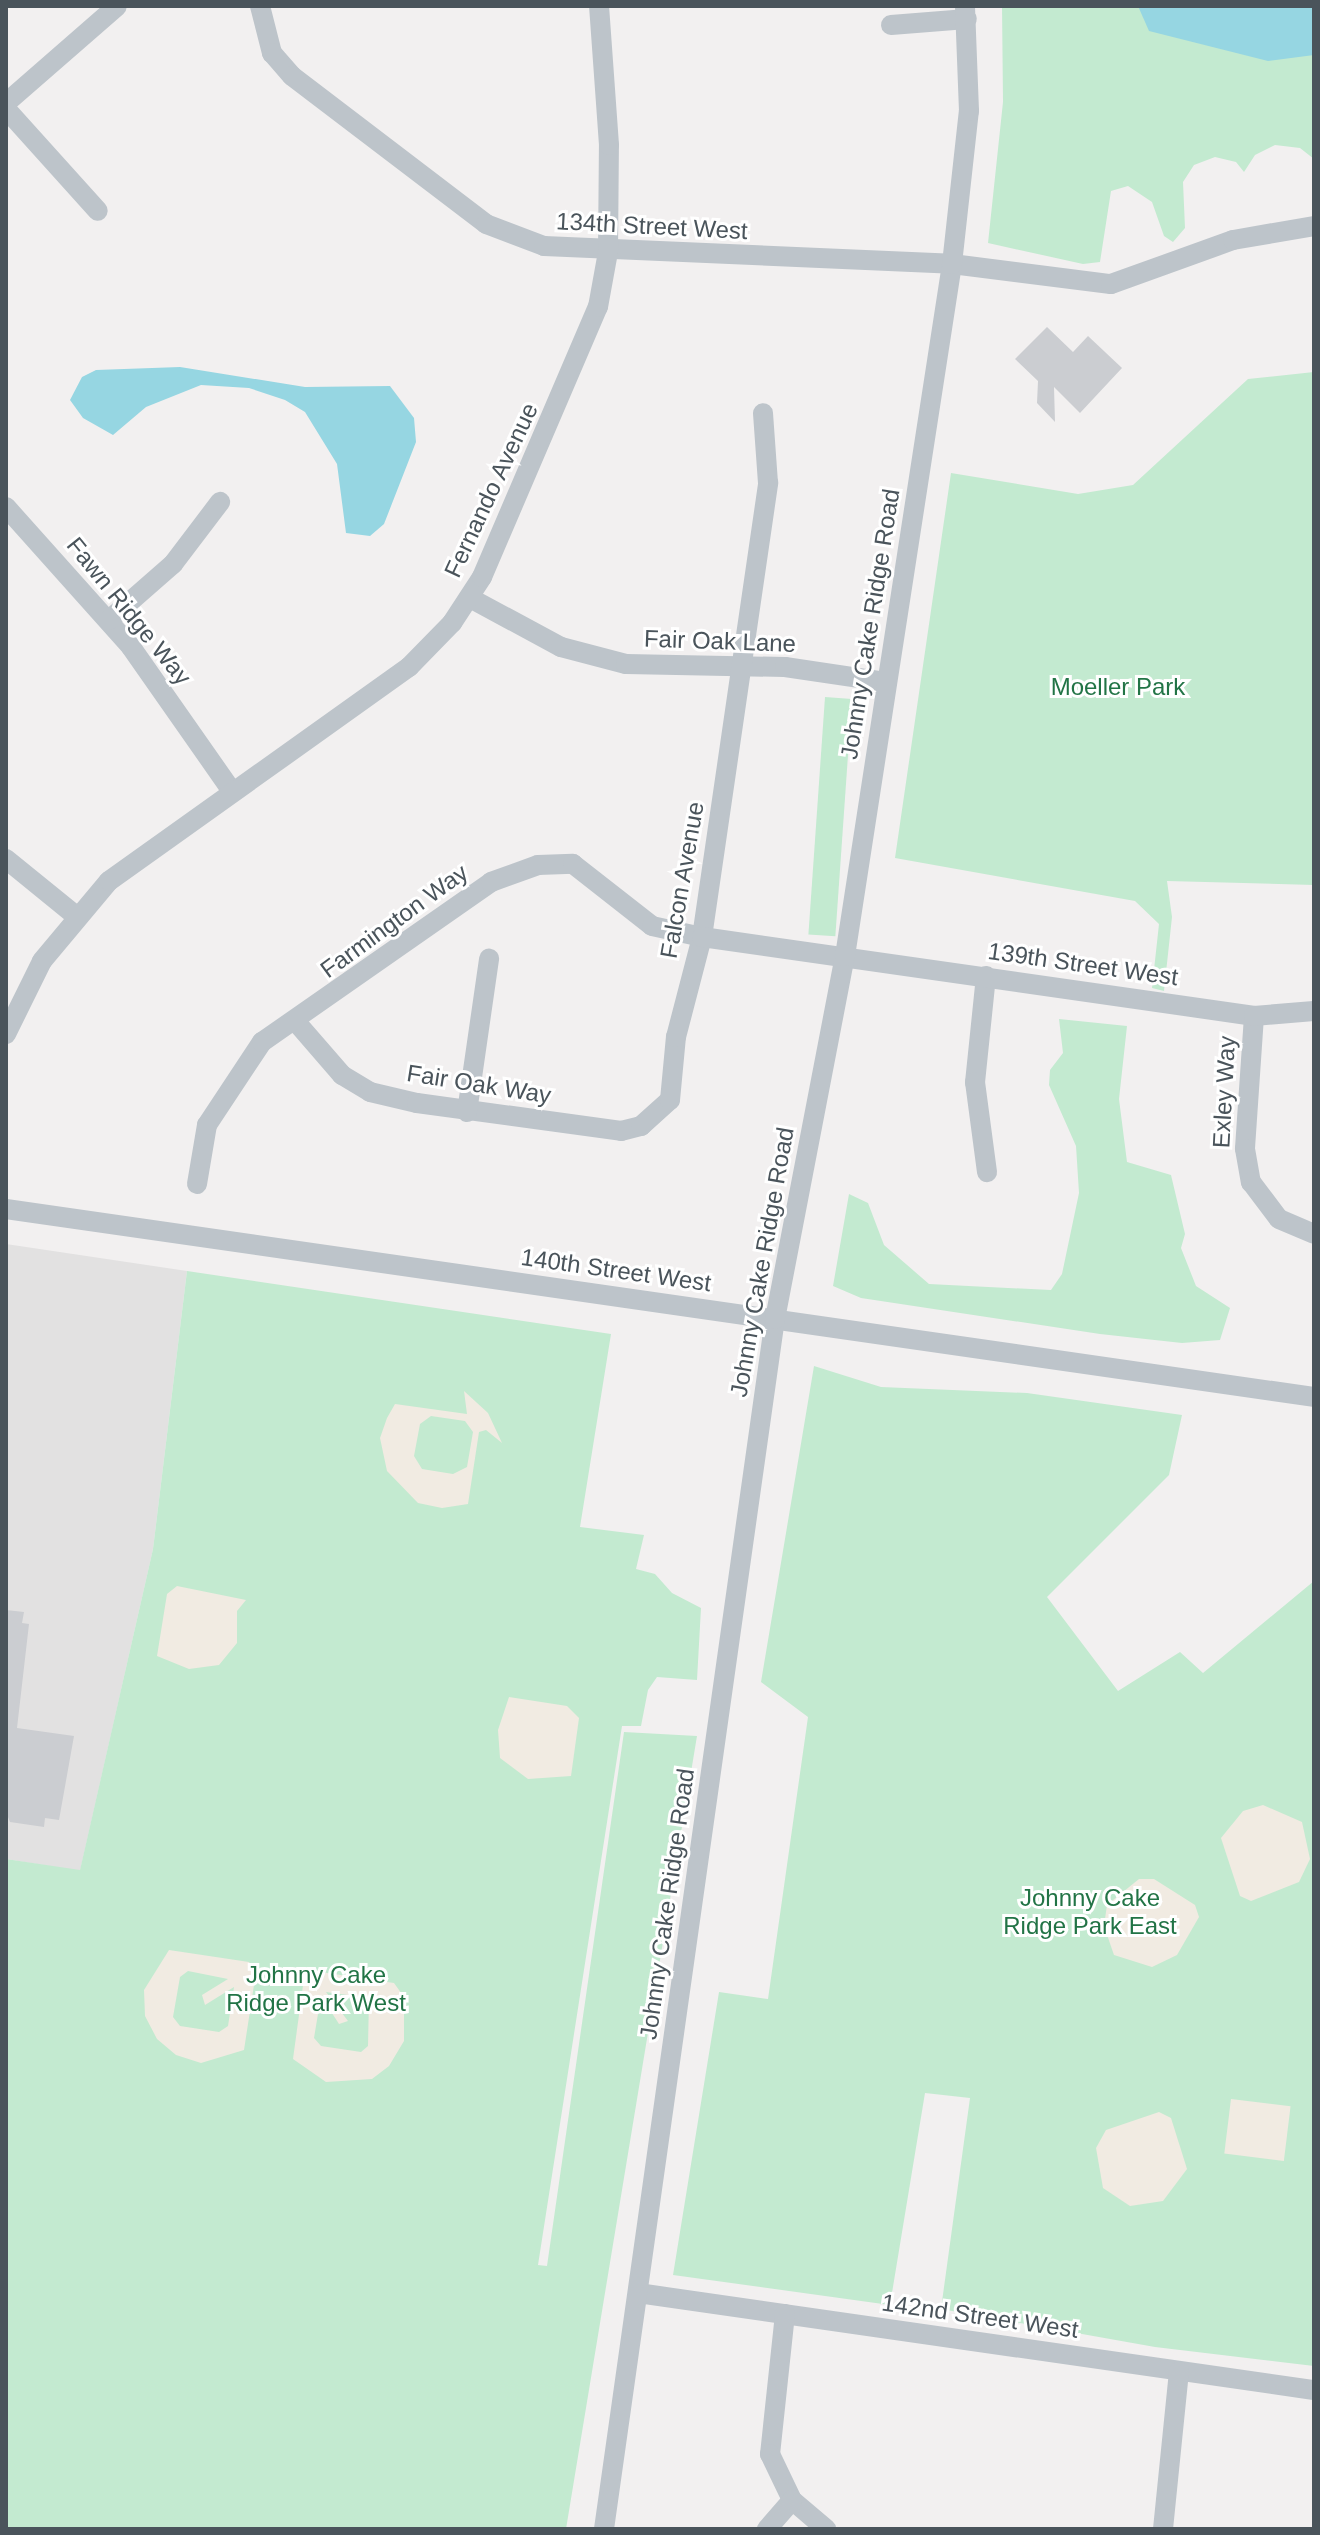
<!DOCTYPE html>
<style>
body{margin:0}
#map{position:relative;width:1320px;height:2535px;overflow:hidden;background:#f2f0f0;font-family:Helvetica,sans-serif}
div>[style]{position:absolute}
.education>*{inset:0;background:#e2e1e1}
.green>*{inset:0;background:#c3ead0;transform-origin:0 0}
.sand>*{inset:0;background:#f1ebe2;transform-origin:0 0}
.water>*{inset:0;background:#96d6e2}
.building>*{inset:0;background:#cbcdd1}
.minor>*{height:20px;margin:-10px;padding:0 10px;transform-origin:10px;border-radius:10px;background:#bdc4ca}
span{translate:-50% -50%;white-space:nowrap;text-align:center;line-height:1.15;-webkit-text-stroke:6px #fff;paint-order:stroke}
.street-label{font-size:24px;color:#4a545b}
.park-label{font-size:24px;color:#227446}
.frame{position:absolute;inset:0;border:8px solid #4a545b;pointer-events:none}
</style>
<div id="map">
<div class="education">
<i style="clip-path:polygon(6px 1244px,187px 1271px,153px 1549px,80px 1871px,6px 1859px)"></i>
</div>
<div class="green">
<i style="clip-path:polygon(1002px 6px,1314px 6px,1314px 159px,1300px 148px,1275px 145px,1255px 155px,1244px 172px,1236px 162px,1215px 157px,1194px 165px,1183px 182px,1185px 228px,1173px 242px,1164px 236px,1152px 202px,1128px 186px,1111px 191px,1100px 262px,1083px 264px,988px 243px,1003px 102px)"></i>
<i style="clip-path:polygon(1314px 372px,1314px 885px,1167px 881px,1172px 917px,1164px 991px,1152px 988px,1159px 924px,1135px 901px,895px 858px,951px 473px,1078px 494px,1133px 485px,1248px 379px)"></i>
<i style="left:825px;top:697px;width:27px;height:238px;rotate:4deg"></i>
<i style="clip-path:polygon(1059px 1019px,1127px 1026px,1119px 1099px,1127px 1162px,1171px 1175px,1185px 1234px,1181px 1248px,1196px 1286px,1230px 1308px,1220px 1340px,1182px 1343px,1100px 1334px,861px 1298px,833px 1286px,849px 1194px,868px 1203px,884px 1245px,929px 1284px,1051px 1290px,1062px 1274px,1079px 1193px,1076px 1146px,1049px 1085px,1050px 1070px,1063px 1053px)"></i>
<i style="clip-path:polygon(187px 1271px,611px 1334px,580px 1527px,644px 1535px,636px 1569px,655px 1574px,672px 1593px,701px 1608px,697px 1680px,657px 1677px,648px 1690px,641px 1726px,622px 1726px,538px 2265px,547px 2266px,624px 1732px,697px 1736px,566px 2529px,6px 2529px,6px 1859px,80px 1870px,153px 1549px)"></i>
<i style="clip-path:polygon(814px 1366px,881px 1387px,1027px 1393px,1182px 1415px,1169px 1475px,1047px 1597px,1118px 1691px,1180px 1652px,1203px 1673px,1314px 1581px,1314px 2366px,1155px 2347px,941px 2309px,970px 2098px,925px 2093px,890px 2305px,673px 2275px,719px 1992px,768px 1999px,808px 1717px,761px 1682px)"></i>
</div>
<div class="sand">
<i style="clip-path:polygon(evenodd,464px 1391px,488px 1413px,502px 1443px,486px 1430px,479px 1432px,468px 1504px,442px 1508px,418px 1503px,387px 1471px,380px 1438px,387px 1418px,395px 1404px,467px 1414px,464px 1391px,431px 1416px,465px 1421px,473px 1432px,467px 1467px,453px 1474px,422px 1469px,414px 1456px,420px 1424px,431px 1416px)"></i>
<i style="clip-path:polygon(177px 1586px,246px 1600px,237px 1611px,237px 1643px,219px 1665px,189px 1669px,157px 1656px,167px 1594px)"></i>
<i style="clip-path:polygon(509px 1697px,567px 1706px,579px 1718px,571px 1776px,528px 1779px,500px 1758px,498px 1730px)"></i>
<i style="clip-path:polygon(1263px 1805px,1302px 1822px,1310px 1859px,1299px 1882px,1251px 1901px,1240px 1896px,1221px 1838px,1243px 1811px)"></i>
<i style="clip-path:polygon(1139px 1879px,1154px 1879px,1195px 1905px,1199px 1917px,1177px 1955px,1152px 1967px,1114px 1955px,1104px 1926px,1107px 1905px)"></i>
<i style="clip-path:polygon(evenodd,169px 1950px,249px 1962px,256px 1972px,244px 2050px,201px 2063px,176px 2055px,157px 2039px,145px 2016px,144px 1990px,169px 1950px,188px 1971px,228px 1979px,202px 1995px,205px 2005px,234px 1987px,228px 2026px,219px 2032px,180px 2026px,173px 2017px,180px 1977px,188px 1971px)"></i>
<i style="clip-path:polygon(evenodd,314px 1971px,394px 1983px,404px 1997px,404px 2041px,389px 2066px,372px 2079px,326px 2082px,293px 2059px,304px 1978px,314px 1971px,326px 1992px,369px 1998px,368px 2046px,361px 2052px,321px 2046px,314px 2038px,321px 1996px,339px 2024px,348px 2021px,326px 1992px)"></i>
<i style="left:1231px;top:2099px;width:60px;height:55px;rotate:7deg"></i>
<i style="clip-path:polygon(1159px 2112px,1171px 2118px,1187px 2169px,1163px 2201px,1130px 2206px,1103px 2188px,1096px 2148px,1106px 2130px)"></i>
</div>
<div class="water">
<i style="clip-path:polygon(1138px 6px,1314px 6px,1314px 55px,1268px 61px,1149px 31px)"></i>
<i style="clip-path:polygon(180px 367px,305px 387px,390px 386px,414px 418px,416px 442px,384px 524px,370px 536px,346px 533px,337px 464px,305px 412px,285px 400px,249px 388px,201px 385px,146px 407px,113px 435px,83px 418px,70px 400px,82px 377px,96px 370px)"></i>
</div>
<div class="building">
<i style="clip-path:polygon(1047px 327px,1073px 352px,1088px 336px,1122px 368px,1080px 413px,1054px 387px,1055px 422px,1037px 403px,1038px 381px,1015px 359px)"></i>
<i style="clip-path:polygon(6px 1610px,24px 1612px,22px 1623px,29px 1624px,17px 1728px,74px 1736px,59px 1820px,45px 1818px,44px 1827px,10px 1822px,6px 1812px)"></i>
</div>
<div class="minor">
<i style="left:260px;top:6px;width:49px;rotate:75.7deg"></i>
<i style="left:272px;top:53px;width:30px;rotate:49deg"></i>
<i style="left:292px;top:76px;width:244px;rotate:37.3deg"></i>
<i style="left:486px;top:224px;width:62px;rotate:20.8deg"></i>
<i style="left:544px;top:246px;width:408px;rotate:2.5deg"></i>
<i style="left:952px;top:264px;width:160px;rotate:7.2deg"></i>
<i style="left:1111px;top:284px;width:130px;rotate:-19.8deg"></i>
<i style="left:1233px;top:240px;width:82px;rotate:-9.8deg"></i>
<i style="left:891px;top:25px;width:76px;rotate:-4.5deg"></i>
<i style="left:6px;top:103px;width:147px;rotate:-41.1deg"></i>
<i style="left:6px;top:109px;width:137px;rotate:48deg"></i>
<i style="left:6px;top:507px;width:188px;rotate:48.2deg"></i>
<i style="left:131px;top:647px;width:176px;rotate:55deg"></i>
<i style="left:470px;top:598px;width:103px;rotate:28.3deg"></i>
<i style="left:561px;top:647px;width:67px;rotate:14.7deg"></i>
<i style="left:626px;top:664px;width:159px;rotate:1.1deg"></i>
<i style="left:785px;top:667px;width:103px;rotate:8.4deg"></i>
<i style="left:109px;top:620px;width:85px;rotate:-41.2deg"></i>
<i style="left:173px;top:564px;width:78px;rotate:-52.8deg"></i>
<i style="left:6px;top:859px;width:89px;rotate:39.1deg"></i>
<i style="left:986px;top:976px;width:107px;rotate:95.9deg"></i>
<i style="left:975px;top:1082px;width:91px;rotate:82.4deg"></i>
<i style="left:1254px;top:1016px;width:133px;rotate:93.9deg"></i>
<i style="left:1245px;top:1149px;width:34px;rotate:80deg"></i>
<i style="left:1251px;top:1182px;width:46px;rotate:52.9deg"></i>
<i style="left:1279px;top:1219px;width:38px;rotate:23deg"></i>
<i style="left:297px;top:1023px;width:69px;rotate:49.1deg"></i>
<i style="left:342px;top:1075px;width:33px;rotate:31deg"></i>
<i style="left:370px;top:1092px;width:48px;rotate:13.2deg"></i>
<i style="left:417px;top:1103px;width:206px;rotate:7.8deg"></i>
<i style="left:621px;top:1131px;width:21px;rotate:-14deg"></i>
<i style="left:641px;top:1126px;width:39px;rotate:-42deg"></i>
<i style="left:670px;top:1100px;width:63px;rotate:-84.6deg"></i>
<i style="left:676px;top:1037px;width:103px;rotate:-75.4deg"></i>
<i style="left:702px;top:937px;width:459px;rotate:-81.7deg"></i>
<i style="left:768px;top:483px;width:70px;rotate:-94.1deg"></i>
<i style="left:6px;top:1034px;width:81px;rotate:-63.7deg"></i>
<i style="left:42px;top:961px;width:104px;rotate:-50.1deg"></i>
<i style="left:109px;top:881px;width:369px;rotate:-35.5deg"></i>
<i style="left:409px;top:667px;width:62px;rotate:-45.7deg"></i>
<i style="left:452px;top:623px;width:55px;rotate:-56.9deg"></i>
<i style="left:482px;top:577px;width:294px;rotate:-66.8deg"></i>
<i style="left:598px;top:307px;width:56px;rotate:-79.7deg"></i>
<i style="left:608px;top:252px;width:107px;rotate:-89.5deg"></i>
<i style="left:609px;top:145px;width:139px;rotate:-94.1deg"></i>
<i style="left:467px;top:1112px;width:155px;rotate:-81.8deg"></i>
<i style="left:197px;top:1184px;width:60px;rotate:-80.4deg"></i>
<i style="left:207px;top:1125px;width:100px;rotate:-56.5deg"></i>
<i style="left:262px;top:1042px;width:279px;rotate:-34.9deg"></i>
<i style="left:491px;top:882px;width:50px;rotate:-19.9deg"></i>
<i style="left:538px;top:865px;width:35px;rotate:-2deg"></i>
<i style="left:573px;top:864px;width:100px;rotate:38.1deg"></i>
<i style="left:652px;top:926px;width:51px;rotate:12.4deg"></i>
<i style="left:702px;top:937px;width:558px;rotate:8.14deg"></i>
<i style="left:1254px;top:1016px;width:60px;rotate:-4.8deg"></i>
<i style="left:6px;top:1209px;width:1321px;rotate:8.18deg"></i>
<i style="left:638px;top:2293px;width:683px;rotate:8.17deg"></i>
<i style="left:785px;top:2314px;width:141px;rotate:96.1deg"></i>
<i style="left:770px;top:2454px;width:51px;rotate:64.4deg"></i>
<i style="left:792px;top:2500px;width:45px;rotate:40.5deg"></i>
<i style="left:604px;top:2529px;width:1222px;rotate:-81.96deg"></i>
<i style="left:775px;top:1319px;width:370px;rotate:-79.1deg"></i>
<i style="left:845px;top:956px;width:700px;rotate:-81.21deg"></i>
<i style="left:952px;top:264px;width:154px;rotate:-83.7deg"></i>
<i style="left:969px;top:111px;width:105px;rotate:-92.2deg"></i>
<i style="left:767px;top:2529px;width:38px;rotate:-49deg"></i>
<i style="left:1163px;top:2529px;width:158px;rotate:-84.2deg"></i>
</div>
<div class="street-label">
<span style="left:652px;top:226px;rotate:3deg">134th Street West</span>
<span style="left:491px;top:490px;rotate:-65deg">Fernando Avenue</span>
<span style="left:129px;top:611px;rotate:51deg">Fawn Ridge Way</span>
<span style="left:870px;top:624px;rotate:-81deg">Johnny Cake Ridge Road</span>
<span style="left:720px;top:641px;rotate:2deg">Fair Oak Lane</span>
<span style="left:682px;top:880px;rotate:-80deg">Falcon Avenue</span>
<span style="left:394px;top:921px;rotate:-36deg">Farmington Way</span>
<span style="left:1083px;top:964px;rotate:8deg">139th Street West</span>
<span style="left:479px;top:1084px;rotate:9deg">Fair Oak Way</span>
<span style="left:1224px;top:1092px;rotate:-87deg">Exley Way</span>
<span style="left:762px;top:1262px;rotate:-80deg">Johnny Cake Ridge Road</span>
<span style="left:616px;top:1270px;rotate:8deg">140th Street West</span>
<span style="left:667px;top:1904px;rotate:-82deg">Johnny Cake Ridge Road</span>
<span style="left:980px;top:2316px;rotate:8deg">142nd Street West</span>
</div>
<div class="park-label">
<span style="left:1118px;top:687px">Moeller Park</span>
<span style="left:1090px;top:1912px">Johnny Cake<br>Ridge Park East</span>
<span style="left:316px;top:1989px">Johnny Cake<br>Ridge Park West</span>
</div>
<div class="frame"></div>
</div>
